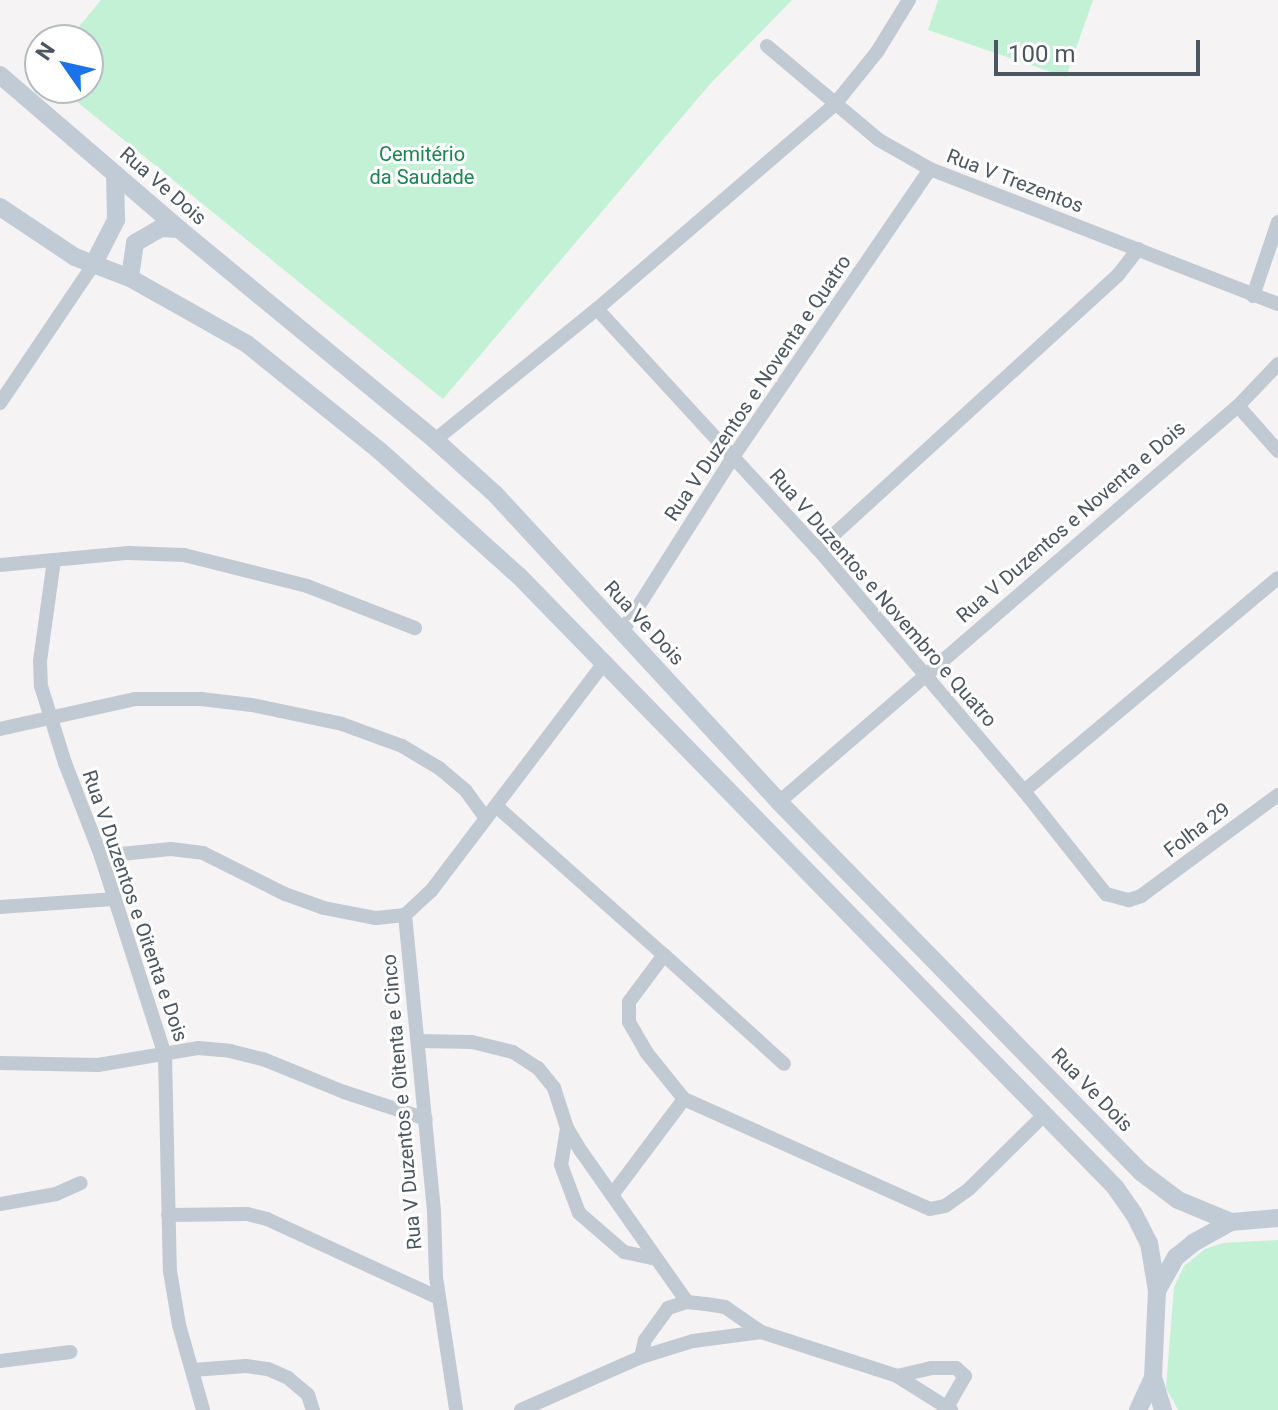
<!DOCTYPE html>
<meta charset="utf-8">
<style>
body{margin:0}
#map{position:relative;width:1278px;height:1410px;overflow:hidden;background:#f5f3f3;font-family:Roboto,sans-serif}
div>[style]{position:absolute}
.green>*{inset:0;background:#c3f1d5}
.minor>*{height:14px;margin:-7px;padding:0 7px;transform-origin:7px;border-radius:7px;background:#c1cad2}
.secondary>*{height:18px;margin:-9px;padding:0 9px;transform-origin:9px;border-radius:9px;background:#c1cbd6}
span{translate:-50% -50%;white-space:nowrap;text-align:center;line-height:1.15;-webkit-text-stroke:6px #fff;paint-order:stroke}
.park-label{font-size:20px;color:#17864f}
.street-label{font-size:20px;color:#4a5661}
.north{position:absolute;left:24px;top:24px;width:80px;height:80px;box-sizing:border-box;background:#fff;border:2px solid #b7bbc0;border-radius:50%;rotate:304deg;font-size:22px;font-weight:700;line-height:32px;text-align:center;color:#4a5661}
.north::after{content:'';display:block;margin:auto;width:28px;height:36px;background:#1a73e8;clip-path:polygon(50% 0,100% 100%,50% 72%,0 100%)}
.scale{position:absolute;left:994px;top:40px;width:206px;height:36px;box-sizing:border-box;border:4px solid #4a5661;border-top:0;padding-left:10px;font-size:24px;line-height:28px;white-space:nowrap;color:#4a5661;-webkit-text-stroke:6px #fff;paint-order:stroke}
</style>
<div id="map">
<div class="green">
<i style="clip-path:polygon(101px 0,792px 0,710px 84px,443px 399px,60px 88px,88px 88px,88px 40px,68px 40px)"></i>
<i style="clip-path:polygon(938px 0,1093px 0,1066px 77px,928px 30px)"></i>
<i style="clip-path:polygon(1278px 1240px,1278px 1410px,1178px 1410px,1166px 1388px,1174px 1287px,1184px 1266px,1205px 1249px,1223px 1243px)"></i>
</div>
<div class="minor">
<i style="left:767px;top:46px;width:146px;rotate:40deg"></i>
<i style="left:879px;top:140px;width:59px;rotate:29.6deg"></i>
<i style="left:930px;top:169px;width:373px;rotate:21.2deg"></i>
<i style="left:1253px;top:296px;width:78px;rotate:-71.3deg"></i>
<i style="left:597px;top:309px;width:326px;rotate:47.4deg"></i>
<i style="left:818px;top:549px;width:318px;rotate:49.6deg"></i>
<i style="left:1024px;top:791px;width:132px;rotate:51.5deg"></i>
<i style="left:1106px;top:894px;width:24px;rotate:15deg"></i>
<i style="left:1129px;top:900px;width:13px;rotate:-18deg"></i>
<i style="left:1141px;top:896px;width:170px;rotate:-36.4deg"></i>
<i style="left:0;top:403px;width:166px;rotate:-56deg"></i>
<i style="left:1238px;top:406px;width:60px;rotate:48.4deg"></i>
<i style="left:435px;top:440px;width:208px;rotate:-39deg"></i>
<i style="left:597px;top:309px;width:314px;rotate:-40.7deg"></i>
<i style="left:835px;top:104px;width:67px;rotate:-51.1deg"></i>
<i style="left:877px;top:52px;width:61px;rotate:-58.4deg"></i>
<i style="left:818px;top:549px;width:406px;rotate:-42.4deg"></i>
<i style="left:1118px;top:275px;width:33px;rotate:-52deg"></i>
<i style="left:54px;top:560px;width:102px;rotate:97.9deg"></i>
<i style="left:40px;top:661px;width:25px;rotate:88deg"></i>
<i style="left:41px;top:686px;width:81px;rotate:72.7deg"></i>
<i style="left:65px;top:763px;width:100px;rotate:68.8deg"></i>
<i style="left:101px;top:856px;width:209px;rotate:72.2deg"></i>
<i style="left:165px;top:1055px;width:216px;rotate:88.7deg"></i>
<i style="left:170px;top:1271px;width:55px;rotate:80.5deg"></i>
<i style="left:179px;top:1325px;width:88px;rotate:74.2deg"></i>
<i style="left:0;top:565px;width:129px;rotate:-5.4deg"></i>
<i style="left:128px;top:553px;width:56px;rotate:2deg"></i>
<i style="left:184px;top:555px;width:127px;rotate:14.1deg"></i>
<i style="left:307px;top:586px;width:116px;rotate:21.3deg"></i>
<i style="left:622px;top:632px;width:207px;rotate:-57.6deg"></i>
<i style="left:733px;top:457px;width:349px;rotate:-55.6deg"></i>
<i style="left:0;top:729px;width:138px;rotate:-12.5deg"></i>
<i style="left:135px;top:699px;width:66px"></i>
<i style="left:201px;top:699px;width:51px;rotate:6.7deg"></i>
<i style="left:252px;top:705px;width:92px;rotate:11.9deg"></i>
<i style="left:342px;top:724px;width:64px;rotate:20.1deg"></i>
<i style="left:402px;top:746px;width:43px;rotate:30.7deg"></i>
<i style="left:439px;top:768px;width:35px;rotate:40deg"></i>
<i style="left:466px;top:791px;width:34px;rotate:54deg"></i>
<i style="left:1024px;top:791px;width:331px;rotate:-40deg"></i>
<i style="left:779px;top:802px;width:606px;rotate:-40.79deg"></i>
<i style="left:1238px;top:406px;width:58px;rotate:-46.4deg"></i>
<i style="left:496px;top:806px;width:225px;rotate:41.6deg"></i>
<i style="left:664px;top:955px;width:59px;rotate:126.7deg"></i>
<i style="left:629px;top:1002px;width:20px;rotate:90deg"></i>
<i style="left:629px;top:1022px;width:34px;rotate:60deg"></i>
<i style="left:646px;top:1052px;width:60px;rotate:51deg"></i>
<i style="left:684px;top:1099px;width:269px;rotate:24.1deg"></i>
<i style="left:930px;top:1209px;width:15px;rotate:-11deg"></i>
<i style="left:945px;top:1206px;width:29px;rotate:-35deg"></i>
<i style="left:969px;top:1189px;width:105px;rotate:-44.6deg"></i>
<i style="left:101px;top:856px;width:70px;rotate:-5.7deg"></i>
<i style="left:171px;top:849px;width:32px;rotate:7deg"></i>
<i style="left:203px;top:853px;width:92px;rotate:26.6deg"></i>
<i style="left:285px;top:894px;width:41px;rotate:19.7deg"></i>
<i style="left:324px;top:908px;width:53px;rotate:10.9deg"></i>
<i style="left:376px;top:918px;width:29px;rotate:-6deg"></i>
<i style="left:0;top:907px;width:113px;rotate:-4deg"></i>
<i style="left:405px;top:915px;width:298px;rotate:84.4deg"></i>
<i style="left:434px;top:1212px;width:65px;rotate:88.2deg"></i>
<i style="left:436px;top:1277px;width:134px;rotate:81.4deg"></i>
<i style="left:405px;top:915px;width:35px;rotate:-43deg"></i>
<i style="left:431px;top:891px;width:288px;rotate:-52.8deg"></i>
<i style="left:664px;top:955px;width:162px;rotate:42.2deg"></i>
<i style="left:419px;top:1041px;width:53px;rotate:1.1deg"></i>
<i style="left:472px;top:1042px;width:42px;rotate:13.7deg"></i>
<i style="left:513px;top:1052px;width:30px;rotate:33deg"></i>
<i style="left:538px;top:1068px;width:26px;rotate:51deg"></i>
<i style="left:554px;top:1088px;width:42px;rotate:72deg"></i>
<i style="left:567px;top:1128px;width:27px;rotate:59deg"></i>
<i style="left:581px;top:1151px;width:184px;rotate:54.9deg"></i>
<i style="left:0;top:1063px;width:98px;rotate:1.2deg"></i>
<i style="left:98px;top:1065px;width:101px;rotate:-9.6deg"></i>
<i style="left:198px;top:1048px;width:32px;rotate:5deg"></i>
<i style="left:230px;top:1051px;width:34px;rotate:14deg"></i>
<i style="left:263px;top:1059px;width:87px;rotate:22.2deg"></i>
<i style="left:344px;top:1092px;width:86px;rotate:18.2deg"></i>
<i style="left:567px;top:1128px;width:37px;rotate:99deg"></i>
<i style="left:561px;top:1165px;width:51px;rotate:69.4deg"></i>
<i style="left:579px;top:1213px;width:60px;rotate:40.9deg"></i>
<i style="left:624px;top:1252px;width:33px;rotate:12deg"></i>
<i style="left:612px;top:1195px;width:120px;rotate:-53.1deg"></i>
<i style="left:0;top:1204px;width:57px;rotate:-10.1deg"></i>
<i style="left:56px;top:1194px;width:27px;rotate:-24deg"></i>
<i style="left:168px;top:1215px;width:79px;rotate:-0.7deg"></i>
<i style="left:247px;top:1214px;width:21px;rotate:14deg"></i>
<i style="left:267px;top:1219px;width:189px;rotate:24.7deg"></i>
<i style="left:641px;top:1357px;width:17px;rotate:-77deg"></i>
<i style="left:645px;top:1340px;width:39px;rotate:-54deg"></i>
<i style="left:668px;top:1308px;width:20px;rotate:-18deg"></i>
<i style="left:687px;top:1302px;width:19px;rotate:6deg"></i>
<i style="left:706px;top:1304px;width:19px;rotate:9deg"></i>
<i style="left:725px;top:1307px;width:44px;rotate:34.8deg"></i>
<i style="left:761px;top:1332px;width:143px;rotate:17.9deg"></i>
<i style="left:897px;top:1376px;width:64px;rotate:32.2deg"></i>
<i style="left:0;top:1361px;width:71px;rotate:-7.3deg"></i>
<i style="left:193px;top:1370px;width:53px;rotate:-4.3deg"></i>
<i style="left:246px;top:1366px;width:22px;rotate:8deg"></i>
<i style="left:268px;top:1369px;width:22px;rotate:24deg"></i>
<i style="left:288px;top:1378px;width:26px;rotate:40deg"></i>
<i style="left:308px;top:1395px;width:16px;rotate:72deg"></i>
<i style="left:897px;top:1376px;width:35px;rotate:-13deg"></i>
<i style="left:931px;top:1368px;width:25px"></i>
<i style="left:956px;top:1368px;width:12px;rotate:42deg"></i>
<i style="left:965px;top:1376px;width:36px;rotate:120deg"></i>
<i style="left:521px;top:1410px;width:131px;rotate:-23.8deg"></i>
<i style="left:641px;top:1357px;width:54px;rotate:-17.1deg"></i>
<i style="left:693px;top:1341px;width:69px;rotate:-7.5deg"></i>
</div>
<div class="secondary">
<i style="left:0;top:75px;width:236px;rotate:40.7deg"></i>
<i style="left:179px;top:229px;width:332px;rotate:39.5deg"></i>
<i style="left:435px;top:440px;width:82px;rotate:42deg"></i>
<i style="left:496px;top:495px;width:418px;rotate:47.3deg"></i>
<i style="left:779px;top:802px;width:518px;rotate:45.63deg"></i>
<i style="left:1141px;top:1172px;width:46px;rotate:37.1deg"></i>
<i style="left:1178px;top:1200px;width:57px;rotate:22.5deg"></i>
<i style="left:0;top:207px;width:90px;rotate:33.7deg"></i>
<i style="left:75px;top:257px;width:59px;rotate:20.9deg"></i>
<i style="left:130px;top:278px;width:134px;rotate:29.4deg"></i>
<i style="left:247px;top:344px;width:171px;rotate:38.8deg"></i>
<i style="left:380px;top:451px;width:187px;rotate:42deg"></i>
<i style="left:519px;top:576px;width:854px;rotate:45.71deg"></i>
<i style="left:1115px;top:1187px;width:33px;rotate:55deg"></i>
<i style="left:1134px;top:1214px;width:33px;rotate:63deg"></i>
<i style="left:1149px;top:1243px;width:49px;rotate:80.5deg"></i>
<i style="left:93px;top:265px;width:51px;rotate:-62.9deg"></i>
<i style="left:116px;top:220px;width:46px;rotate:-91.2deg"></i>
<i style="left:130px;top:278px;width:35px;rotate:-82deg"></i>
<i style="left:135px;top:243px;width:30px;rotate:-30deg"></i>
<i style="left:161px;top:228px;width:18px;rotate:3deg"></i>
<i style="left:1138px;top:1410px;width:35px;rotate:-65deg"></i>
<i style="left:1163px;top:1410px;width:34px;rotate:-107deg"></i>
<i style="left:1153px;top:1378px;width:87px;rotate:-87.4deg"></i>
<i style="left:1157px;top:1291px;width:39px;rotate:-61deg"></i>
<i style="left:1176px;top:1257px;width:22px;rotate:-39deg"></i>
<i style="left:1193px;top:1243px;width:43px;rotate:-28.9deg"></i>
<i style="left:1231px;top:1222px;width:47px;rotate:-4.9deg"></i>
</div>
<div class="park-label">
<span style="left:422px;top:166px">Cemitério<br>da Saudade</span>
</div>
<div class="street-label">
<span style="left:1015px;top:181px;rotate:21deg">Rua V Trezentos</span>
<span style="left:163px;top:186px;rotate:41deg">Rua Ve Dois</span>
<span style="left:758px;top:388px;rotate:-56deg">Rua V Duzentos e Noventa e Quatro</span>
<span style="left:1071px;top:522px;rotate:-41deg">Rua V Duzentos e Noventa e Dois</span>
<span style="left:883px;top:598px;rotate:49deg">Rua V Duzentos e Novembro e Quatro</span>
<span style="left:644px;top:623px;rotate:47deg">Rua Ve Dois</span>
<span style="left:1197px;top:830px;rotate:-37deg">Folha 29</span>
<span style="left:135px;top:906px;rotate:71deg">Rua V Duzentos e Oitenta e Dois</span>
<span style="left:1092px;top:1090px;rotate:46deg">Rua Ve Dois</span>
<span style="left:402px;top:1102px;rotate:-95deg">Rua V Duzentos e Oitenta e Cinco</span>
</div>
<div class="north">N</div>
<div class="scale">100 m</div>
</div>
